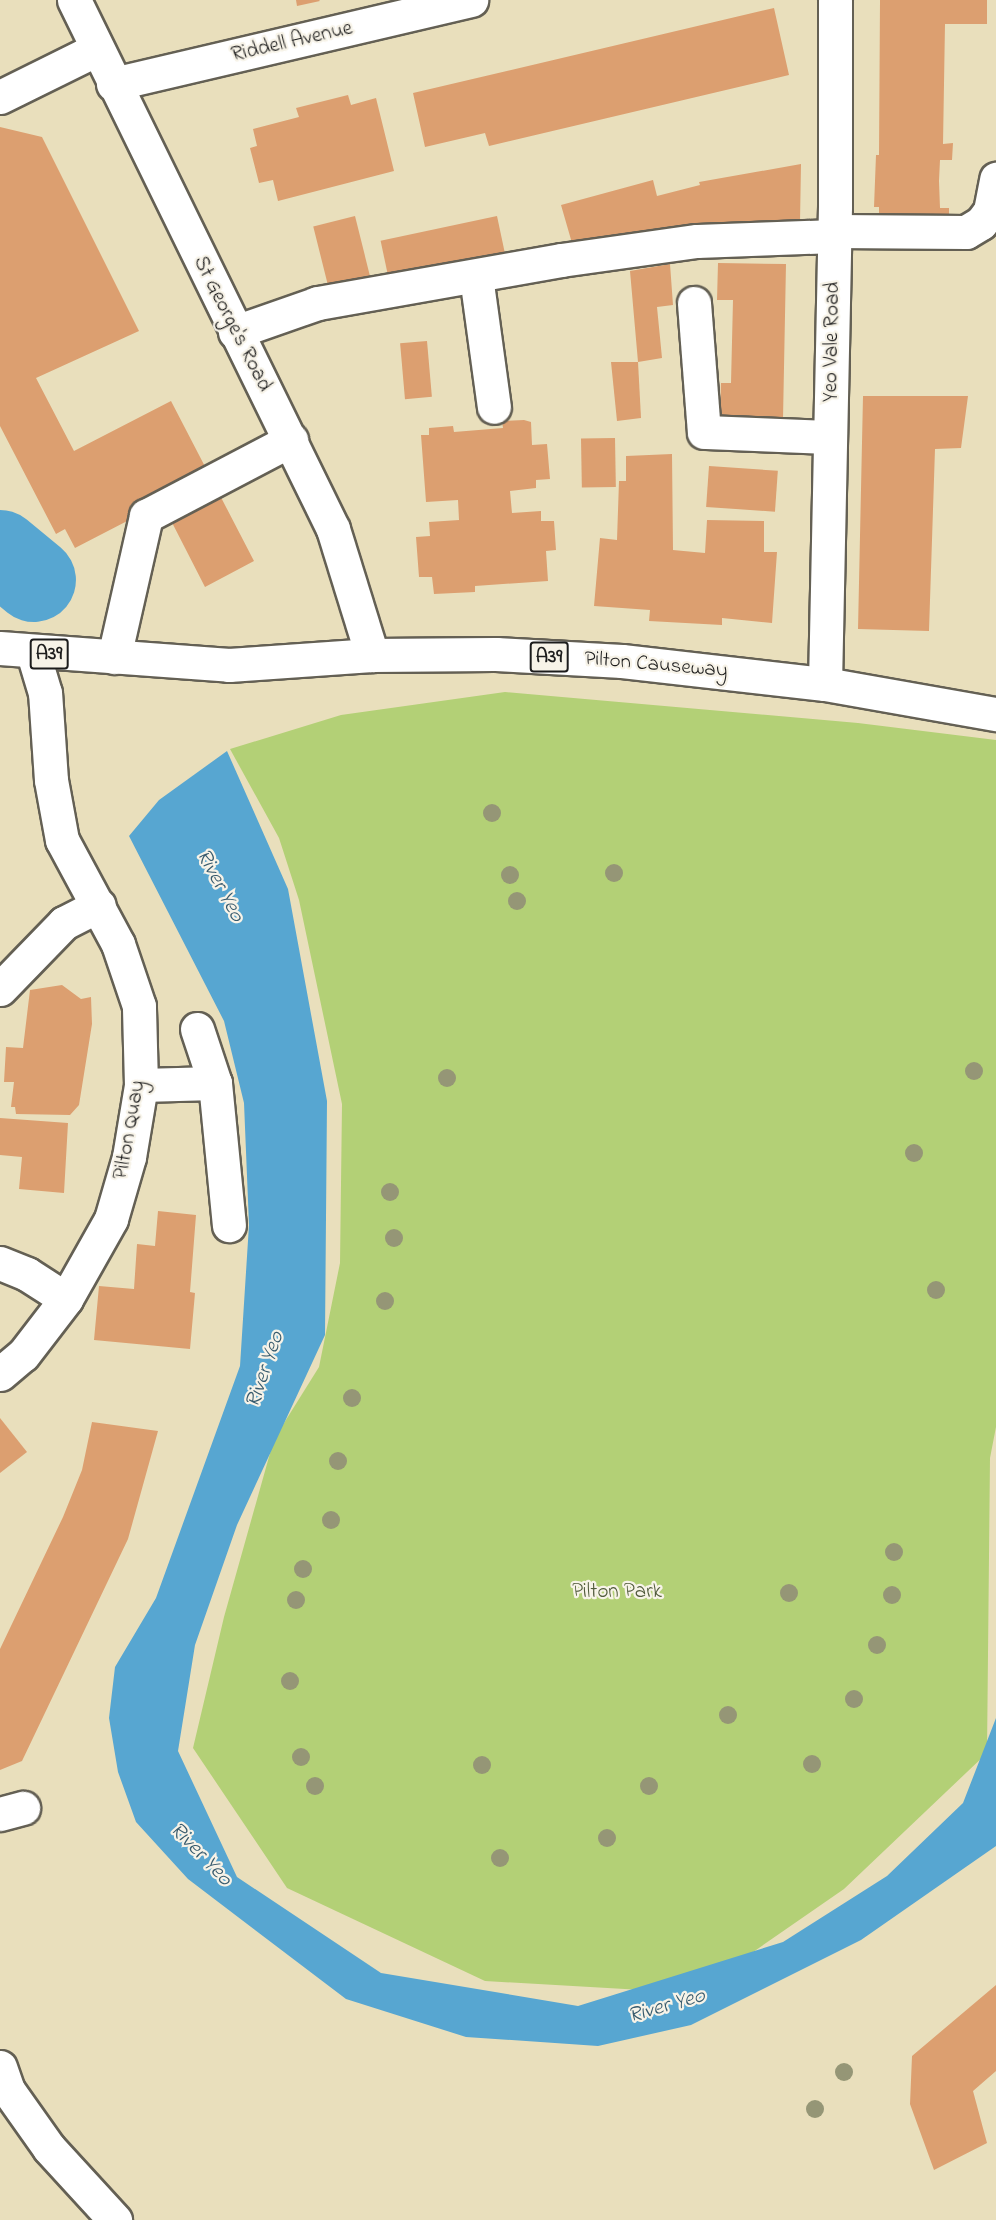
<!DOCTYPE html>
<style>
body{margin:0}
#map{position:relative;width:996px;height:2220px;overflow:hidden;background:#e9dfbc;font-family:"Indie Flower",sans-serif}
div>[style]{position:absolute}
.green>*{inset:0;background:#b3d076}
.water>*{inset:0;background:#57a6d1}
.river>*{height:84px;margin:-42px;padding:0 42px;transform-origin:42px;border-radius:42px;background:#57a6d1}
.building>*{inset:0;background:#dc9f70;transform-origin:0 0}
.roads{filter:drop-shadow(2px 0 #646054) drop-shadow(-2px 0 #646054) drop-shadow(0 2px #646054) drop-shadow(0 -2px #646054)}
.minor>*{height:33px;margin:-16.5px;padding:0 16.5px;transform-origin:16.5px;border-radius:16.5px;background:#fff}
.major>*{height:33px;margin:-16.5px;padding:0 16.5px;transform-origin:16.5px;border-radius:16.5px;background:#fff}
.trees>*{width:18px;height:18px;margin:-9px;border-radius:50%;background:#959676}
span{translate:-50% -50%;white-space:nowrap;text-align:center;line-height:1.15;-webkit-text-stroke:4.5px #f7f3e8;paint-order:stroke}
.shield-label span{padding:2px 4px;background:#f7f3e8;border:2px solid;border-radius:4px;-webkit-text-stroke-width:0}
.shield-label{font-size:20px;color:#1c1c1c;font-weight:700}
.street-label{font-size:21px;color:#1c1c1c}
.park-label{font-size:21px;color:#515b3c}
.water-label{font-size:22px;color:#375a6d;font-style:italic}
</style>
<div id="map">
<div class="green">
<i style="clip-path:polygon(505px 692px,858px 723px,996px 740px,996px 1427px,990px 1458px,987px 1753px,844px 1889px,694px 1993px,485px 1981px,287px 1888px,193px 1748px,224px 1617px,274px 1439px,319px 1367px,340px 1263px,342px 1104px,299px 900px,279px 838px,230px 749px,341px 715px)"></i>
</div>
<div class="water">
<i style="clip-path:polygon(227px 751px,288px 889px,327px 1101px,325px 1335px,237px 1525px,195px 1645px,178px 1751px,237px 1877px,381px 1973px,578px 2006px,783px 1942px,887px 1876px,963px 1803px,996px 1718px,996px 1846px,861px 1940px,691px 2025px,598px 2046px,466px 2037px,346px 1999px,188px 1879px,136px 1822px,118px 1772px,109px 1718px,115px 1667px,156px 1598px,240px 1366px,249px 1225px,244px 1103px,224px 1021px,129px 836px,159px 800px)"></i>
</div>
<div class="river">
<i style="left:0;top:552px;width:44px;rotate:39.5deg"></i>
</div>
<div class="building">
<i style="clip-path:polygon(296px 0,319px 0,320px 1px,297px 6px)"></i>
<i style="clip-path:polygon(880px 0,987px 0,987px 24px,945px 24px,943px 144px,953px 143px,952px 160px,940px 160px,939px 181px,940px 208px,949px 208px,949px 225px,879px 224px,879px 207px,874px 207px,876px 155px,879px 155px)"></i>
<i style="clip-path:polygon(774px 8px,789px 75px,489px 146px,485px 133px,425px 147px,413px 93px)"></i>
<i style="clip-path:polygon(348px 95px,351px 105px,376px 98px,394px 171px,278px 201px,273px 180px,259px 183px,250px 148px,257px 146px,253px 129px,299px 117px,296px 108px)"></i>
<i style="clip-path:polygon(0 127px,42px 137px,139px 331px,36px 378px,74px 451px,171px 401px,254px 561px,205px 587px,162px 503px,75px 548px,65px 529px,56px 534px,0 426px)"></i>
<i style="clip-path:polygon(801px 164px,800px 222px,615px 235px,615px 240px,574px 250px,561px 205px,653px 180px,657px 196px,700px 185px,699px 182px)"></i>
<i style="left:355px;top:216px;width:63px;height:43px;rotate:76deg"></i>
<i style="left:497px;top:216px;width:38px;height:119px;rotate:78deg"></i>
<i style="clip-path:polygon(718px 263px,786px 264px,783px 419px,720px 418px,721px 383px,731px 383px,733px 300px,717px 300px)"></i>
<i style="clip-path:polygon(670px 264px,673px 305px,657px 307px,662px 358px,638px 362px,630px 271px)"></i>
<i style="left:427px;top:341px;width:56px;height:27px;rotate:85deg"></i>
<i style="clip-path:polygon(611px 362px,638px 362px,641px 418px,617px 421px)"></i>
<i style="clip-path:polygon(863px 396px,968px 396px,961px 448px,935px 449px,929px 631px,858px 629px)"></i>
<i style="clip-path:polygon(524px 420px,531px 422px,532px 445px,547px 444px,550px 479px,536px 480px,536px 488px,510px 491px,512px 513px,541px 511px,541px 521px,554px 521px,556px 550px,546px 551px,548px 581px,475px 586px,475px 592px,434px 594px,432px 577px,419px 577px,416px 537px,430px 536px,429px 522px,459px 520px,458px 500px,426px 502px,421px 435px,429px 435px,429px 428px,453px 426px,454px 432px,503px 428px,502px 421px)"></i>
<i style="left:615px;top:438px;width:49px;height:34px;rotate:89deg"></i>
<i style="clip-path:polygon(672px 454px,673px 550px,705px 553px,707px 520px,764px 521px,764px 552px,777px 552px,772px 623px,722px 618px,722px 625px,649px 621px,650px 610px,594px 606px,600px 538px,617px 540px,619px 481px,626px 481px,626px 456px)"></i>
<i style="left:709px;top:466px;width:69px;height:41px;rotate:4deg"></i>
<i style="clip-path:polygon(62px 985px,81px 999px,91px 997px,92px 1024px,79px 1105px,70px 1115px,16px 1114px,15px 1107px,11px 1107px,14px 1082px,4px 1082px,6px 1047px,23px 1048px,30px 990px)"></i>
<i style="clip-path:polygon(0 1118px,68px 1123px,64px 1193px,19px 1189px,22px 1157px,0 1155px)"></i>
<i style="clip-path:polygon(158px 1211px,196px 1215px,190px 1292px,195px 1293px,190px 1349px,94px 1340px,99px 1286px,134px 1289px,137px 1244px,155px 1246px)"></i>
<i style="clip-path:polygon(0 1418px,27px 1452px,0 1473px)"></i>
<i style="clip-path:polygon(92px 1422px,158px 1431px,128px 1539px,22px 1761px,0 1770px,0 1649px,63px 1517px,82px 1470px)"></i>
<i style="clip-path:polygon(996px 1985px,996px 2071px,973px 2091px,987px 2143px,934px 2170px,910px 2104px,912px 2056px)"></i>
</div>
<div class="roads">
<div class="minor">
<i style="left:74px;top:0;width:589px;rotate:63.91deg"></i>
<i style="left:333px;top:529px;width:132px;rotate:72.8deg"></i>
<i style="left:113px;top:84px;width:368px;rotate:-13.2deg"></i>
<i style="left:0;top:97px;width:108px;rotate:-26.3deg"></i>
<i style="left:835px;top:231px;width:131px;rotate:0.4deg"></i>
<i style="left:966px;top:232px;width:17px;rotate:-31deg"></i>
<i style="left:981px;top:223px;width:15px;rotate:-53deg"></i>
<i style="left:990px;top:211px;width:33px;rotate:-79deg"></i>
<i style="left:476px;top:276px;width:132px;rotate:82.2deg"></i>
<i style="left:694px;top:303px;width:129px;rotate:85.6deg"></i>
<i style="left:704px;top:432px;width:126px;rotate:2.3deg"></i>
<i style="left:235px;top:332px;width:88px;rotate:-19.3deg"></i>
<i style="left:318px;top:303px;width:247px;rotate:-10deg"></i>
<i style="left:561px;top:260px;width:137px;rotate:-8deg"></i>
<i style="left:697px;top:241px;width:137px;rotate:-2.1deg"></i>
<i style="left:114px;top:657px;width:145px;rotate:-77.2deg"></i>
<i style="left:146px;top:516px;width:164px;rotate:-27.7deg"></i>
<i style="left:825px;top:684px;width:478px;rotate:-88.8deg"></i>
<i style="left:835px;top:206px;width:206px;rotate:-90deg"></i>
<i style="left:0;top:989px;width:92px;rotate:-45.9deg"></i>
<i style="left:64px;top:923px;width:39px;rotate:-27deg"></i>
<i style="left:197px;top:1029px;width:57px;rotate:71.6deg"></i>
<i style="left:141px;top:1085px;width:74px;rotate:-1.5deg"></i>
<i style="left:215px;top:1083px;width:143px;rotate:84.4deg"></i>
<i style="left:0;top:1263px;width:29px;rotate:22deg"></i>
<i style="left:27px;top:1274px;width:46px;rotate:32.7deg"></i>
<i style="left:0;top:1374px;width:30px;rotate:-40deg"></i>
<i style="left:23px;top:1355px;width:71px;rotate:-52.5deg"></i>
<i style="left:66px;top:1299px;width:92px;rotate:-60.6deg"></i>
<i style="left:111px;top:1219px;width:65px;rotate:-73.8deg"></i>
<i style="left:129px;top:1157px;width:73px;rotate:-80.5deg"></i>
<i style="left:141px;top:1085px;width:79px;rotate:-91.5deg"></i>
<i style="left:139px;top:1006px;width:65px;rotate:-108.7deg"></i>
<i style="left:118px;top:944px;width:118px;rotate:-118.3deg"></i>
<i style="left:62px;top:840px;width:61px;rotate:-100.4deg"></i>
<i style="left:51px;top:780px;width:87px;rotate:-93.9deg"></i>
<i style="left:45px;top:693px;width:42px;rotate:-106.7deg"></i>
<i style="left:0;top:1814px;width:24px;rotate:-15deg"></i>
<i style="left:0;top:2067px;width:24px;rotate:71deg"></i>
<i style="left:8px;top:2090px;width:71px;rotate:54.7deg"></i>
<i style="left:49px;top:2148px;width:98px;rotate:47.5deg"></i>
</div>
<div class="major">
<i style="left:0;top:648px;width:230px;rotate:4.2deg"></i>
<i style="left:229px;top:665px;width:143px;rotate:-4deg"></i>
<i style="left:372px;top:655px;width:124px;rotate:-0.5deg"></i>
<i style="left:496px;top:654px;width:126px;rotate:3.2deg"></i>
<i style="left:622px;top:661px;width:204px;rotate:6.5deg"></i>
<i style="left:825px;top:684px;width:174px;rotate:10deg"></i>
</div>
</div>
<div class="trees">
<i style="left:492px;top:813px"></i>
<i style="left:614px;top:873px"></i>
<i style="left:510px;top:875px"></i>
<i style="left:517px;top:901px"></i>
<i style="left:974px;top:1071px"></i>
<i style="left:447px;top:1078px"></i>
<i style="left:914px;top:1153px"></i>
<i style="left:390px;top:1192px"></i>
<i style="left:394px;top:1238px"></i>
<i style="left:936px;top:1290px"></i>
<i style="left:385px;top:1301px"></i>
<i style="left:352px;top:1398px"></i>
<i style="left:338px;top:1461px"></i>
<i style="left:331px;top:1520px"></i>
<i style="left:894px;top:1552px"></i>
<i style="left:303px;top:1569px"></i>
<i style="left:789px;top:1593px"></i>
<i style="left:892px;top:1595px"></i>
<i style="left:296px;top:1600px"></i>
<i style="left:877px;top:1645px"></i>
<i style="left:290px;top:1681px"></i>
<i style="left:854px;top:1699px"></i>
<i style="left:728px;top:1715px"></i>
<i style="left:301px;top:1757px"></i>
<i style="left:812px;top:1764px"></i>
<i style="left:482px;top:1765px"></i>
<i style="left:315px;top:1786px"></i>
<i style="left:649px;top:1786px"></i>
<i style="left:607px;top:1838px"></i>
<i style="left:500px;top:1858px"></i>
<i style="left:844px;top:2072px"></i>
<i style="left:815px;top:2109px"></i>
</div>
<div class="shield-label">
<span style="left:49px;top:654px">A39</span>
<span style="left:549px;top:657px">A39</span>
</div>
<div class="street-label">
<span style="left:292px;top:42px;rotate:-13deg">Riddell Avenue</span>
<span style="left:232px;top:324px;rotate:63deg">St George's Road</span>
<span style="left:832px;top:342px;rotate:-89deg">Yeo Vale Road</span>
<span style="left:656px;top:665px;rotate:5deg">Pilton Causeway</span>
<span style="left:130px;top:1130px;rotate:-80deg">Pilton Quay</span>
</div>
<div class="park-label">
<span style="left:617px;top:1592px">Pilton Park</span>
</div>
<div class="water-label">
<span style="left:219px;top:886px;rotate:62deg">River Yeo</span>
<span style="left:266px;top:1370px;rotate:-71deg">River Yeo</span>
<span style="left:200px;top:1855px;rotate:46deg">River Yeo</span>
<span style="left:667px;top:2007px;rotate:-16deg">River Yeo</span>
</div>
</div>
